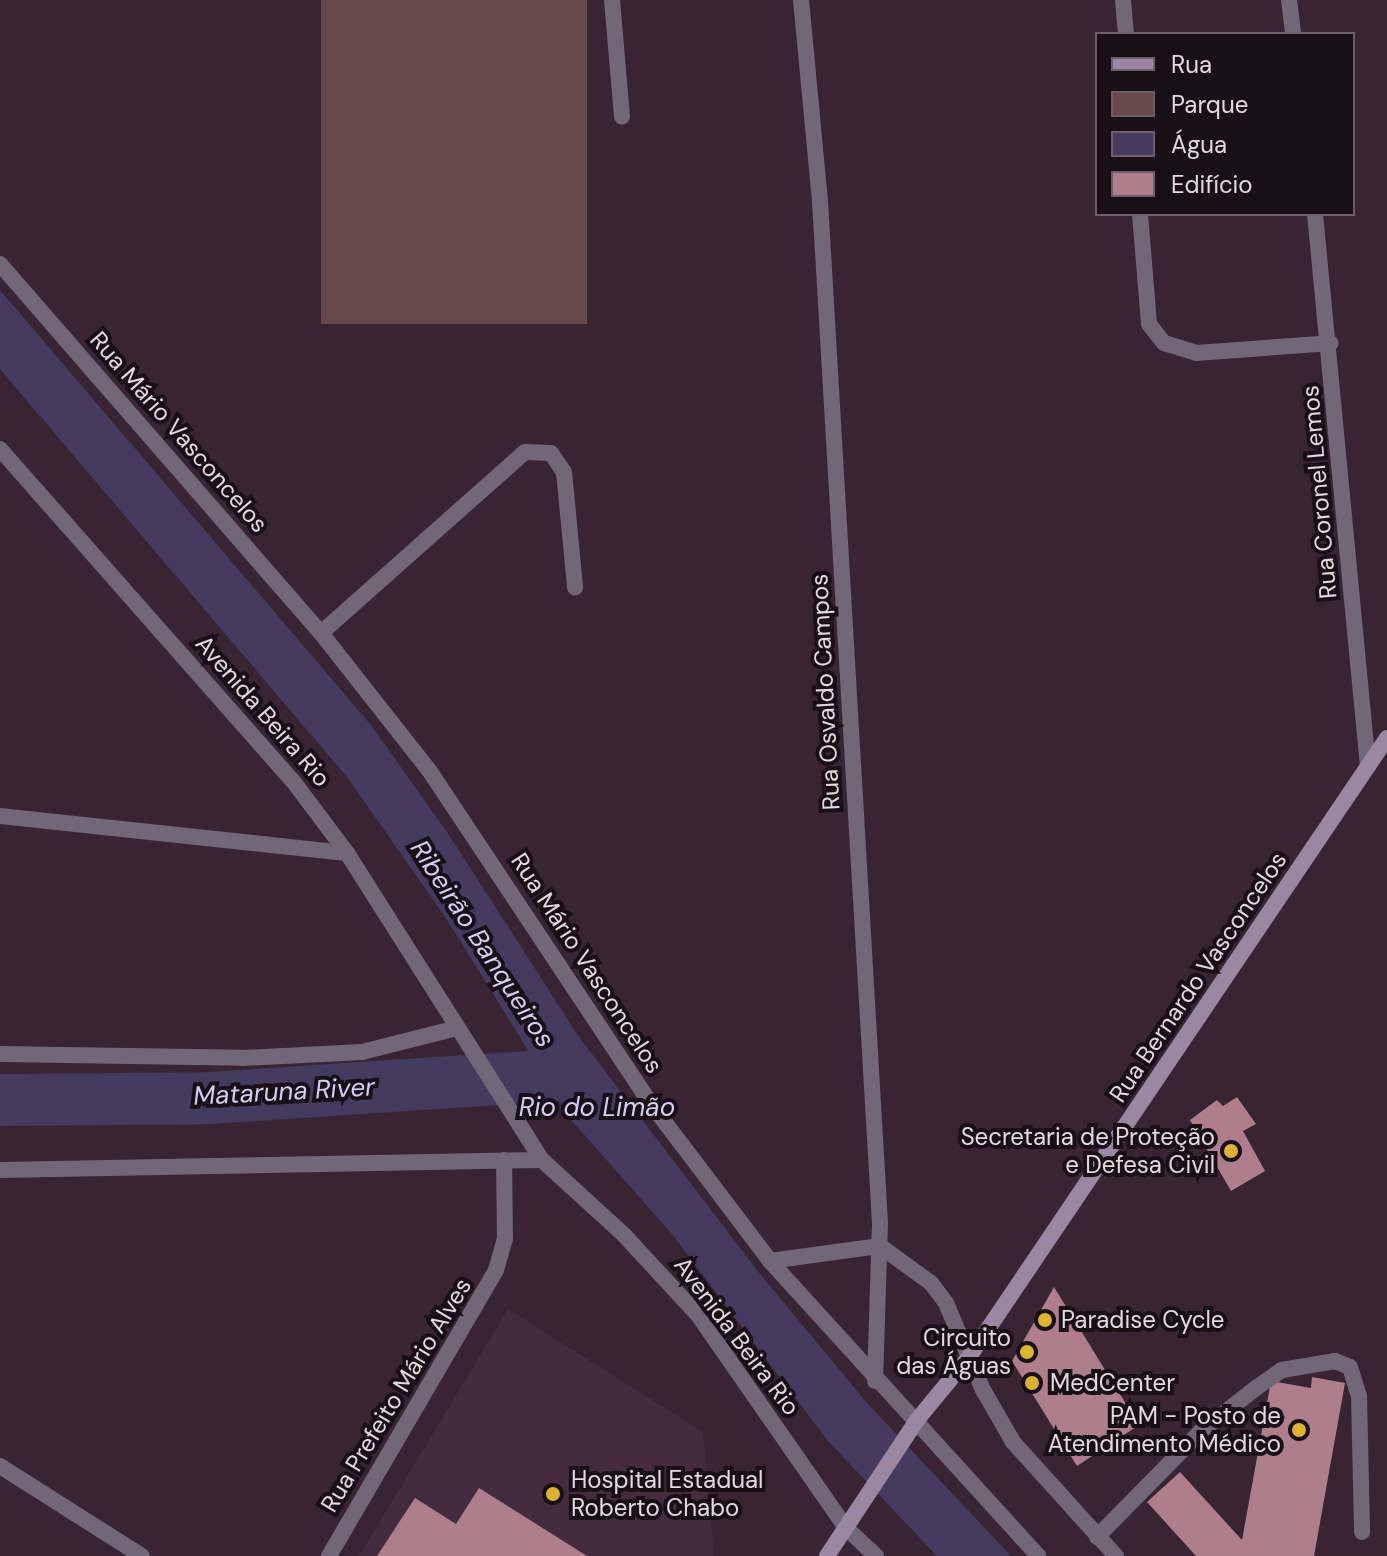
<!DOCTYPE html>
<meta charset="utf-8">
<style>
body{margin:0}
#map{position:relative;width:1387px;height:1556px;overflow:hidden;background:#382432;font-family:"DM Sans",sans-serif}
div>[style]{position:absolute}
.built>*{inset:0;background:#452b3e}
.green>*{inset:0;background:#664948;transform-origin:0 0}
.water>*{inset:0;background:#433c60}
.river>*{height:52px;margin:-26px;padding:0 26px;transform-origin:26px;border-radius:26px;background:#433c60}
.building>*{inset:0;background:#ae7e8c}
.street>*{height:16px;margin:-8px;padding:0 8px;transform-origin:8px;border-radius:8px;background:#726777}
.secondary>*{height:16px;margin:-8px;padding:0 8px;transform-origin:8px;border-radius:8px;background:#9a88a2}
.dots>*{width:22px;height:22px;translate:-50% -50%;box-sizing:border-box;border:4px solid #191017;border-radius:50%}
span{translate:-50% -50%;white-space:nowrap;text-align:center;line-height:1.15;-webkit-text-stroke:8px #191017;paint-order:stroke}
.street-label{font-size:24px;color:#e5d8e1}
.poi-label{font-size:24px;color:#e5d8e1}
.right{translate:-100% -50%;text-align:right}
.left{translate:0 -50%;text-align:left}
.water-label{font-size:26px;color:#d5cef6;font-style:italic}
.legend{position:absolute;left:1095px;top:32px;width:260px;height:184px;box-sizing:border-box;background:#191017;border:2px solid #6b6068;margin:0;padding:10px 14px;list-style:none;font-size:24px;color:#e5d8e1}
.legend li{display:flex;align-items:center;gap:16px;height:40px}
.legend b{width:40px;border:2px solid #6b6068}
</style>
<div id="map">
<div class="built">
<i style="clip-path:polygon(508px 1309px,703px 1432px,714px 1556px,359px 1556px)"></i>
</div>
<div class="green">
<i style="left:321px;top:0;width:266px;height:324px"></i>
</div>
<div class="water">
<i style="clip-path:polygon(0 290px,371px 725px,447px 832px,579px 1037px,757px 1270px,867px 1403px,1011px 1556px,937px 1556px,828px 1441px,672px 1234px,572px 1121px,446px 918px,347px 777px,0 369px)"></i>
</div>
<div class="river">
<i style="left:0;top:1100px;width:211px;rotate:-0.5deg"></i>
<i style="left:211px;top:1098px;width:358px;rotate:-3.8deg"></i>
</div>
<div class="building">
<i style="clip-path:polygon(1237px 1097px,1256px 1124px,1243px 1131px,1265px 1171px,1231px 1191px,1190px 1120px,1217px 1100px,1223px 1106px)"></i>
<i style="clip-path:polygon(1054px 1287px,1139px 1425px,1077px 1466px,1012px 1361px)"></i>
<i style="clip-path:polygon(1312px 1377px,1345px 1383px,1314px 1556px,1196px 1556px,1147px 1502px,1180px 1472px,1242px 1540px,1271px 1381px,1311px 1388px)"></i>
<i style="clip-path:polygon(479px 1488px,587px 1556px,377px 1556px,415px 1498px,456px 1524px)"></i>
</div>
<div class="street">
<i style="left:612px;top:0;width:117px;rotate:85.1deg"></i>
<i style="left:801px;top:0;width:202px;rotate:84.6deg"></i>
<i style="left:820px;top:201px;width:1024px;rotate:86.64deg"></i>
<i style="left:880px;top:1223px;width:158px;rotate:91.8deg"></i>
<i style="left:1123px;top:0;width:34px;rotate:85deg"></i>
<i style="left:1289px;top:0;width:34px;rotate:83deg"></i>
<i style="left:1140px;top:214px;width:110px;rotate:85.3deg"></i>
<i style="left:1149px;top:324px;width:24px;rotate:52deg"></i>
<i style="left:1164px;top:343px;width:34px;rotate:17deg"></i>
<i style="left:1196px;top:353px;width:135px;rotate:-4.2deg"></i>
<i style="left:1315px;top:214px;width:555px;rotate:84.52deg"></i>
<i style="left:0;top:264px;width:489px;rotate:49deg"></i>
<i style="left:321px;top:633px;width:174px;rotate:51.8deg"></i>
<i style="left:429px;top:770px;width:401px;rotate:56.4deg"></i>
<i style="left:651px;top:1104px;width:197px;rotate:52.8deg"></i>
<i style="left:770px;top:1261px;width:399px;rotate:47.7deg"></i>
<i style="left:0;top:449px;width:443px;rotate:48.6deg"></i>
<i style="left:293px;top:781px;width:90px;rotate:53.1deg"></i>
<i style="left:347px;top:853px;width:364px;rotate:57.6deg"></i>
<i style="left:542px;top:1160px;width:111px;rotate:42.4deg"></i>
<i style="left:624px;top:1235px;width:109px;rotate:47.2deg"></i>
<i style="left:698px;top:1315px;width:259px;rotate:55.2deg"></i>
<i style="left:846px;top:1528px;width:41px;rotate:43deg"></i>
<i style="left:321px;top:633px;width:273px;rotate:-41.6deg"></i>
<i style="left:525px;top:452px;width:26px;rotate:2deg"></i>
<i style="left:551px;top:453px;width:23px;rotate:56deg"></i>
<i style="left:564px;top:472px;width:116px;rotate:84.5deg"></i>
<i style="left:0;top:816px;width:349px;rotate:6.1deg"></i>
<i style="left:0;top:1054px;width:243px;rotate:0.9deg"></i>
<i style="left:243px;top:1058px;width:119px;rotate:-2.9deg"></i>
<i style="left:362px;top:1052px;width:98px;rotate:-14.2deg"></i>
<i style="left:0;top:1170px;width:542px;rotate:-1.06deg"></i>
<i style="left:770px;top:1261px;width:111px;rotate:-7.8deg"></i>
<i style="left:880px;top:1246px;width:63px;rotate:36deg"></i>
<i style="left:931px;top:1283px;width:25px;rotate:53deg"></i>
<i style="left:946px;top:1303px;width:92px;rotate:67deg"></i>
<i style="left:982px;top:1388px;width:62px;rotate:60.1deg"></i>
<i style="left:1013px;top:1442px;width:154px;rotate:47.9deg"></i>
<i style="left:0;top:1466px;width:168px;rotate:32.4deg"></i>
<i style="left:1097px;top:1537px;width:148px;rotate:-45.5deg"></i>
<i style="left:1201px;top:1431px;width:70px;rotate:-38deg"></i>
<i style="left:1256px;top:1388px;width:32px;rotate:-35deg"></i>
<i style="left:1282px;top:1370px;width:54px;rotate:-9.6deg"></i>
<i style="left:1335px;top:1361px;width:16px;rotate:22deg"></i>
<i style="left:1350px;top:1367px;width:30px;rotate:73deg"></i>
<i style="left:1359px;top:1396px;width:136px;rotate:88.7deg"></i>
<i style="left:329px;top:1556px;width:331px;rotate:-59.7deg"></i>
<i style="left:496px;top:1270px;width:32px;rotate:-74deg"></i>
<i style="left:505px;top:1239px;width:79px;rotate:-90.7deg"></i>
</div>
<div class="secondary">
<i style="left:827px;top:1556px;width:163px;rotate:-56.5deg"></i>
<i style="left:917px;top:1420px;width:82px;rotate:-50.5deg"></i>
<i style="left:969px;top:1357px;width:747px;rotate:-55.97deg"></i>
</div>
<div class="dots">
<i style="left:1231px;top:1151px;background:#ddb133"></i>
<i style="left:1045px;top:1320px;background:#ddb133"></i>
<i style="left:1027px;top:1352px;background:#ddb133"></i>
<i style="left:1032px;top:1383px;background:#ddb133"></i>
<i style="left:1299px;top:1430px;background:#ddb133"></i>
<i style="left:553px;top:1494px;background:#ddb133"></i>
</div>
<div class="street-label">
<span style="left:179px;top:432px;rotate:49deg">Rua Mário Vasconcelos</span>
<span style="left:1319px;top:492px;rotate:-95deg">Rua Coronel Lemos</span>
<span style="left:825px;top:692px;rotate:-93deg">Rua Osvaldo Campos</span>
<span style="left:263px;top:711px;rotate:49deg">Avenida Beira Rio</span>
<span style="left:587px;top:963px;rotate:57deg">Rua Mário Vasconcelos</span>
<span style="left:1198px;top:977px;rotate:-56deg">Rua Bernardo Vasconcelos</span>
<span style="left:737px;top:1336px;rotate:53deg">Avenida Beira Rio</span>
<span style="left:396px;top:1395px;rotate:-59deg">Rua Prefeito Mário Alves</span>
</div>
<div class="poi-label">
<span class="right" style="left:1215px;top:1151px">Secretaria de Proteção<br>e Defesa Civil</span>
<span class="left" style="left:1061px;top:1320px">Paradise Cycle</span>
<span class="right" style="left:1011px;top:1352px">Circuito<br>das Águas</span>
<span class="left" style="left:1050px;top:1383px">MedCenter</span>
<span class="right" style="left:1281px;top:1430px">PAM - Posto de<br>Atendimento Médico</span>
<span class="left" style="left:571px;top:1494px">Hospital Estadual<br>Roberto Chabo</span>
</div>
<div class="water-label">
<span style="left:482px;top:944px;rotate:57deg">Ribeirão Banqueiros</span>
<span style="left:284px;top:1092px;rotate:-3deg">Mataruna River</span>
<span style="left:597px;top:1108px">Rio do Limão</span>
</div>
<ul class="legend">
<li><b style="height:10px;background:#9a88a2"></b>Rua</li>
<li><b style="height:22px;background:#664948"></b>Parque</li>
<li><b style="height:22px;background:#433c60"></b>Água</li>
<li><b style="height:22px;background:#ae7e8c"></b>Edifício</li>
</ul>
</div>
